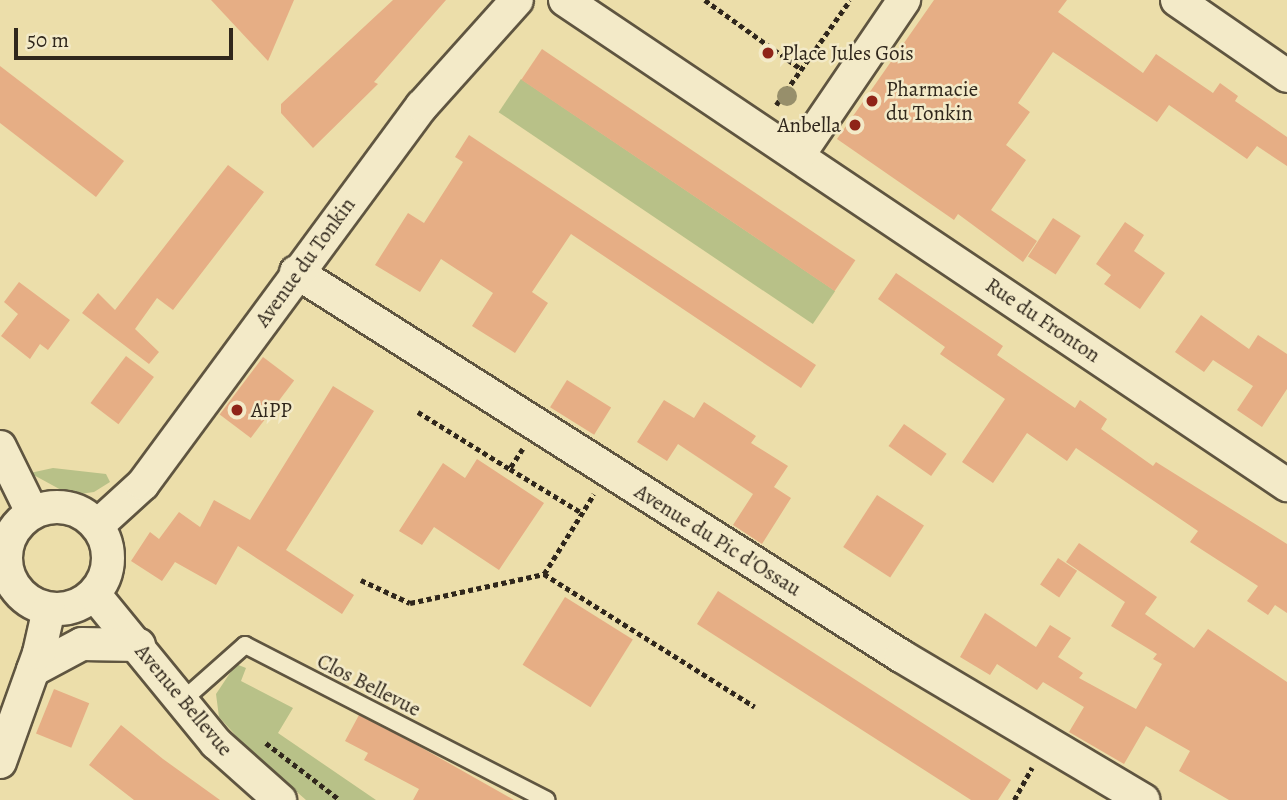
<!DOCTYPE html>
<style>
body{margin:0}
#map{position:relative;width:1287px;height:800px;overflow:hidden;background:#ecdeaa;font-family:Alegreya,serif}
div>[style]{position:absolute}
.green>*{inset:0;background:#b8c188;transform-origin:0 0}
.building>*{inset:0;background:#e6ae85;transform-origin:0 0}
.path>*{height:4.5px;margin-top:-2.25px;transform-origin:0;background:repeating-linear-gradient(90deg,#30271c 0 5px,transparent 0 8.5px)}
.roads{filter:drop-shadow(2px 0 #5f5540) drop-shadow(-2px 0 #5f5540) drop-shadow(0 2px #5f5540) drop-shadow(0 -2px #5f5540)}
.service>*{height:16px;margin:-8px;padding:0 8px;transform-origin:8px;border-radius:8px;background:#f3eac8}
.minor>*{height:32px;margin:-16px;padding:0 16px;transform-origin:16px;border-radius:16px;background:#f3eac8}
.minor>.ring{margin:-16px;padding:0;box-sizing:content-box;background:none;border:32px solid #f3eac8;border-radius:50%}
.trees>*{width:20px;height:20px;margin:-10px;border-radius:50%;background:#978f6b}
.dots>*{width:19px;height:19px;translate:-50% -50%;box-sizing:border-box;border:4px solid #f3eac8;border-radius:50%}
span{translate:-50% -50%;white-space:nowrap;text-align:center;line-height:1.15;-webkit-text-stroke:5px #f3eac8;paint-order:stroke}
.poi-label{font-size:21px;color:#30271c}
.left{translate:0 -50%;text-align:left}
.right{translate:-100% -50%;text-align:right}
.street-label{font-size:21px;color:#30271c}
.scale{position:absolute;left:14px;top:28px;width:219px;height:32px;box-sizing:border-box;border:4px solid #30271c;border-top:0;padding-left:9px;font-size:21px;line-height:24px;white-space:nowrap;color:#30271c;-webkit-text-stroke:5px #f3eac8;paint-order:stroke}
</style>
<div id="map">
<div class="green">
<i style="left:521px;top:79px;width:379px;height:40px;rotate:34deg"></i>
<i style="clip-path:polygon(53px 468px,106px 474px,110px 482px,94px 492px,80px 494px,63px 491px,30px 473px)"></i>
<i style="clip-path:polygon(236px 664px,246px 668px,241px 681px,293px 708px,278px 733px,376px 800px,306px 800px,248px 749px,219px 717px,216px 694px)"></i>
</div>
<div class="building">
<i style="clip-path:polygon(211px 0,294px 0,268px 61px)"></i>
<i style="clip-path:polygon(393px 0,446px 0,374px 82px,378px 84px,313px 148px,281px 113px,281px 104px)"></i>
<i style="clip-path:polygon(934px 0,1067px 0,1058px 12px,1143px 73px,1156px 54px,1213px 93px,1220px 83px,1238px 96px,1235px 101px,1287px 137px,1287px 166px,1257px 146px,1247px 159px,1169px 105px,1157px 122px,1053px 52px,1018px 103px,1030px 112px,1006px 145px,1026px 160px,991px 210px,1037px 241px,1023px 262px,958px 214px,954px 220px,837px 139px)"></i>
<i style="left:542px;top:49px;width:378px;height:37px;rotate:34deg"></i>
<i style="clip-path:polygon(0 66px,124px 161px,96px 197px,0 123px)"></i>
<i style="clip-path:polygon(469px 135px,816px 365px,801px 388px,571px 234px,532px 292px,548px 303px,515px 353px,472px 326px,493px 293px,441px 259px,420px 292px,375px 265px,408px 213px,424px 223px,463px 162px,455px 157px)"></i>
<i style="clip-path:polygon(228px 165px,264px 192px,173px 310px,157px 298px,135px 329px,159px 352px,149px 364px,82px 313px,98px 293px,115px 310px)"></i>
<i style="left:1053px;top:218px;width:33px;height:46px;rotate:33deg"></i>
<i style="clip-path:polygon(1125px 222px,1144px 235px,1134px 251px,1165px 273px,1140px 309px,1104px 284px,1111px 275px,1096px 264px)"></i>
<i style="clip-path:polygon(896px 273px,1003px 346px,997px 355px,1075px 408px,1080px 400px,1107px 419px,1101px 429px,1153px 466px,1156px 462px,1287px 544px,1287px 613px,1275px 605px,1268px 615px,1247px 601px,1258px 586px,1190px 542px,1198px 531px,1076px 448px,1067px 461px,1027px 433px,993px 483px,962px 462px,1005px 399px,940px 354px,945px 347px,878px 299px)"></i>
<i style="clip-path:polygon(19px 282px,70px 320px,48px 350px,40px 344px,30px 359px,1px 336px,18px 314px,4px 302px)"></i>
<i style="clip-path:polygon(1201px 315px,1249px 349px,1258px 335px,1287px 354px,1287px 389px,1262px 427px,1237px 410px,1253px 386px,1213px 360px,1204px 372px,1175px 352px)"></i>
<i style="left:126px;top:356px;width:35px;height:59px;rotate:37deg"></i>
<i style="left:263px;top:357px;width:39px;height:72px;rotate:37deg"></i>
<i style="left:567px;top:380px;width:52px;height:32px;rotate:32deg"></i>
<i style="clip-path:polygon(333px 386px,374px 411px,286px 550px,354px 595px,342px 614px,238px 546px,216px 585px,175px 562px,162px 581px,131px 561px,150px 532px,159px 539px,179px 512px,200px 527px,214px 500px,250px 520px)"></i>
<i style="clip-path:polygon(664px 400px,694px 418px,704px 402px,756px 436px,751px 443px,788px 466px,774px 487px,791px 498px,762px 544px,733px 525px,753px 494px,678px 444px,667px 461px,637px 442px)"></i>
<i style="left:904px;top:424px;width:52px;height:27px;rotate:35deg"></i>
<i style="clip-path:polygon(477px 459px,544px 503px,499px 570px,434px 527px,422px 545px,399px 531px,443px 463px,465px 478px)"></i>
<i style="left:877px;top:495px;width:56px;height:62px;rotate:33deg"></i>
<i style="clip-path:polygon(1079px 543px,1157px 597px,1145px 614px,1194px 648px,1208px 629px,1287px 682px,1287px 800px,1229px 800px,1179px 771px,1190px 751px,1146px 726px,1124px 764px,1069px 732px,1084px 707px,1043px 682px,1037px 690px,997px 664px,990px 675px,960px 657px,985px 613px,1036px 647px,1050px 625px,1071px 638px,1058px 657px,1083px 673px,1079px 678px,1136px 709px,1162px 664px,1153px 659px,1157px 654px,1111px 626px,1125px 602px,1066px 562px)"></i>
<i style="left:1058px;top:558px;width:23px;height:32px;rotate:34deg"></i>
<i style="clip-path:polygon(718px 591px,1011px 780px,998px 800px,971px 800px,697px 624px)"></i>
<i style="left:565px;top:597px;width:80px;height:80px;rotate:32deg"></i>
<i style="left:54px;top:689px;width:38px;height:48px;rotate:22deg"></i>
<i style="clip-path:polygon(359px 715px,415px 744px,514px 800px,413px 800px,419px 789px,364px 760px,368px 753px,345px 741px)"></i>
<i style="clip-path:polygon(121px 725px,163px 759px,220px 800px,134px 800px,89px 765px)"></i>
</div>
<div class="path">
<i style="left:705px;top:0;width:118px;rotate:35.7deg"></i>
<i style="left:776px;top:105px;width:128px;rotate:-54.8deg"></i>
<i style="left:418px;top:412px;width:108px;rotate:31.8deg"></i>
<i style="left:523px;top:449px;width:24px;rotate:123deg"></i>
<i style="left:510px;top:469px;width:84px;rotate:31.4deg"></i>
<i style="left:544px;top:574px;width:249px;rotate:32.2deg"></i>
<i style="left:361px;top:580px;width:54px;rotate:25.1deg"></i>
<i style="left:410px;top:603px;width:137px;rotate:-12.2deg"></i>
<i style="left:544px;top:574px;width:94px;rotate:-58deg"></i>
<i style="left:266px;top:743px;width:93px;rotate:37.6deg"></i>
<i style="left:1014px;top:800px;width:37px;rotate:-61deg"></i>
</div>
<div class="roads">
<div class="service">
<i style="left:183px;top:700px;width:83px;rotate:-41.6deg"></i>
<i style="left:245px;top:645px;width:339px;rotate:27.2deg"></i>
</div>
<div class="minor">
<i style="left:565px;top:0;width:870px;rotate:33.89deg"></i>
<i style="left:1177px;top:0;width:134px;rotate:34.6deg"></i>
<i style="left:798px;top:156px;width:189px;rotate:-55.8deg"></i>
<i style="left:296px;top:272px;width:717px;rotate:32.4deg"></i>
<i style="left:901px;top:656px;width:282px;rotate:30.7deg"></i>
<i style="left:0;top:447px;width:72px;rotate:63.8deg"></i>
<i class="ring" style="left:6px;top:507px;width:70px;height:70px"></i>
<i style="left:97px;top:526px;width:62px;rotate:-42.4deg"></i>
<i style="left:143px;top:484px;width:470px;rotate:-53.6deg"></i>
<i style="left:422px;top:106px;width:142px;rotate:-48.1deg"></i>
<i style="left:94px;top:594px;width:193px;rotate:50.7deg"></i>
<i style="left:216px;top:743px;width:86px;rotate:41.7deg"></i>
<i style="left:33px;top:670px;width:55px;rotate:-28deg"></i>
<i style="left:82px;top:644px;width:57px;rotate:1deg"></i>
<i style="left:0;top:762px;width:116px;rotate:-70.3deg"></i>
<i style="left:39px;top:653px;width:45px;rotate:-77.2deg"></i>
</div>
</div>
<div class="trees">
<i style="left:787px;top:96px"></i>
</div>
<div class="dots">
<i style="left:768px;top:53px;background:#8f2418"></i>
<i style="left:872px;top:101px;background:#8f2418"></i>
<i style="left:855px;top:125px;background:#8f2418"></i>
<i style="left:237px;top:410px;background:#8f2418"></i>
</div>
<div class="poi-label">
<span class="left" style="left:782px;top:53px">Place Jules Gois</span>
<span class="left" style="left:886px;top:101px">Pharmacie<br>du Tonkin</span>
<span class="right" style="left:841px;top:125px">Anbella</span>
<span class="left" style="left:251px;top:410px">AiPP</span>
</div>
<div class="street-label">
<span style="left:305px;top:262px;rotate:-54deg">Avenue du Tonkin</span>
<span style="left:1043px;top:320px;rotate:34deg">Rue du Fronton</span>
<span style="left:718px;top:540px;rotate:32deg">Avenue du Pic d'Ossau</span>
<span style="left:369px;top:685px;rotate:27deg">Clos Bellevue</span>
<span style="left:184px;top:700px;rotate:50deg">Avenue Bellevue</span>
</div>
<div class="scale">50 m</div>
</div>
